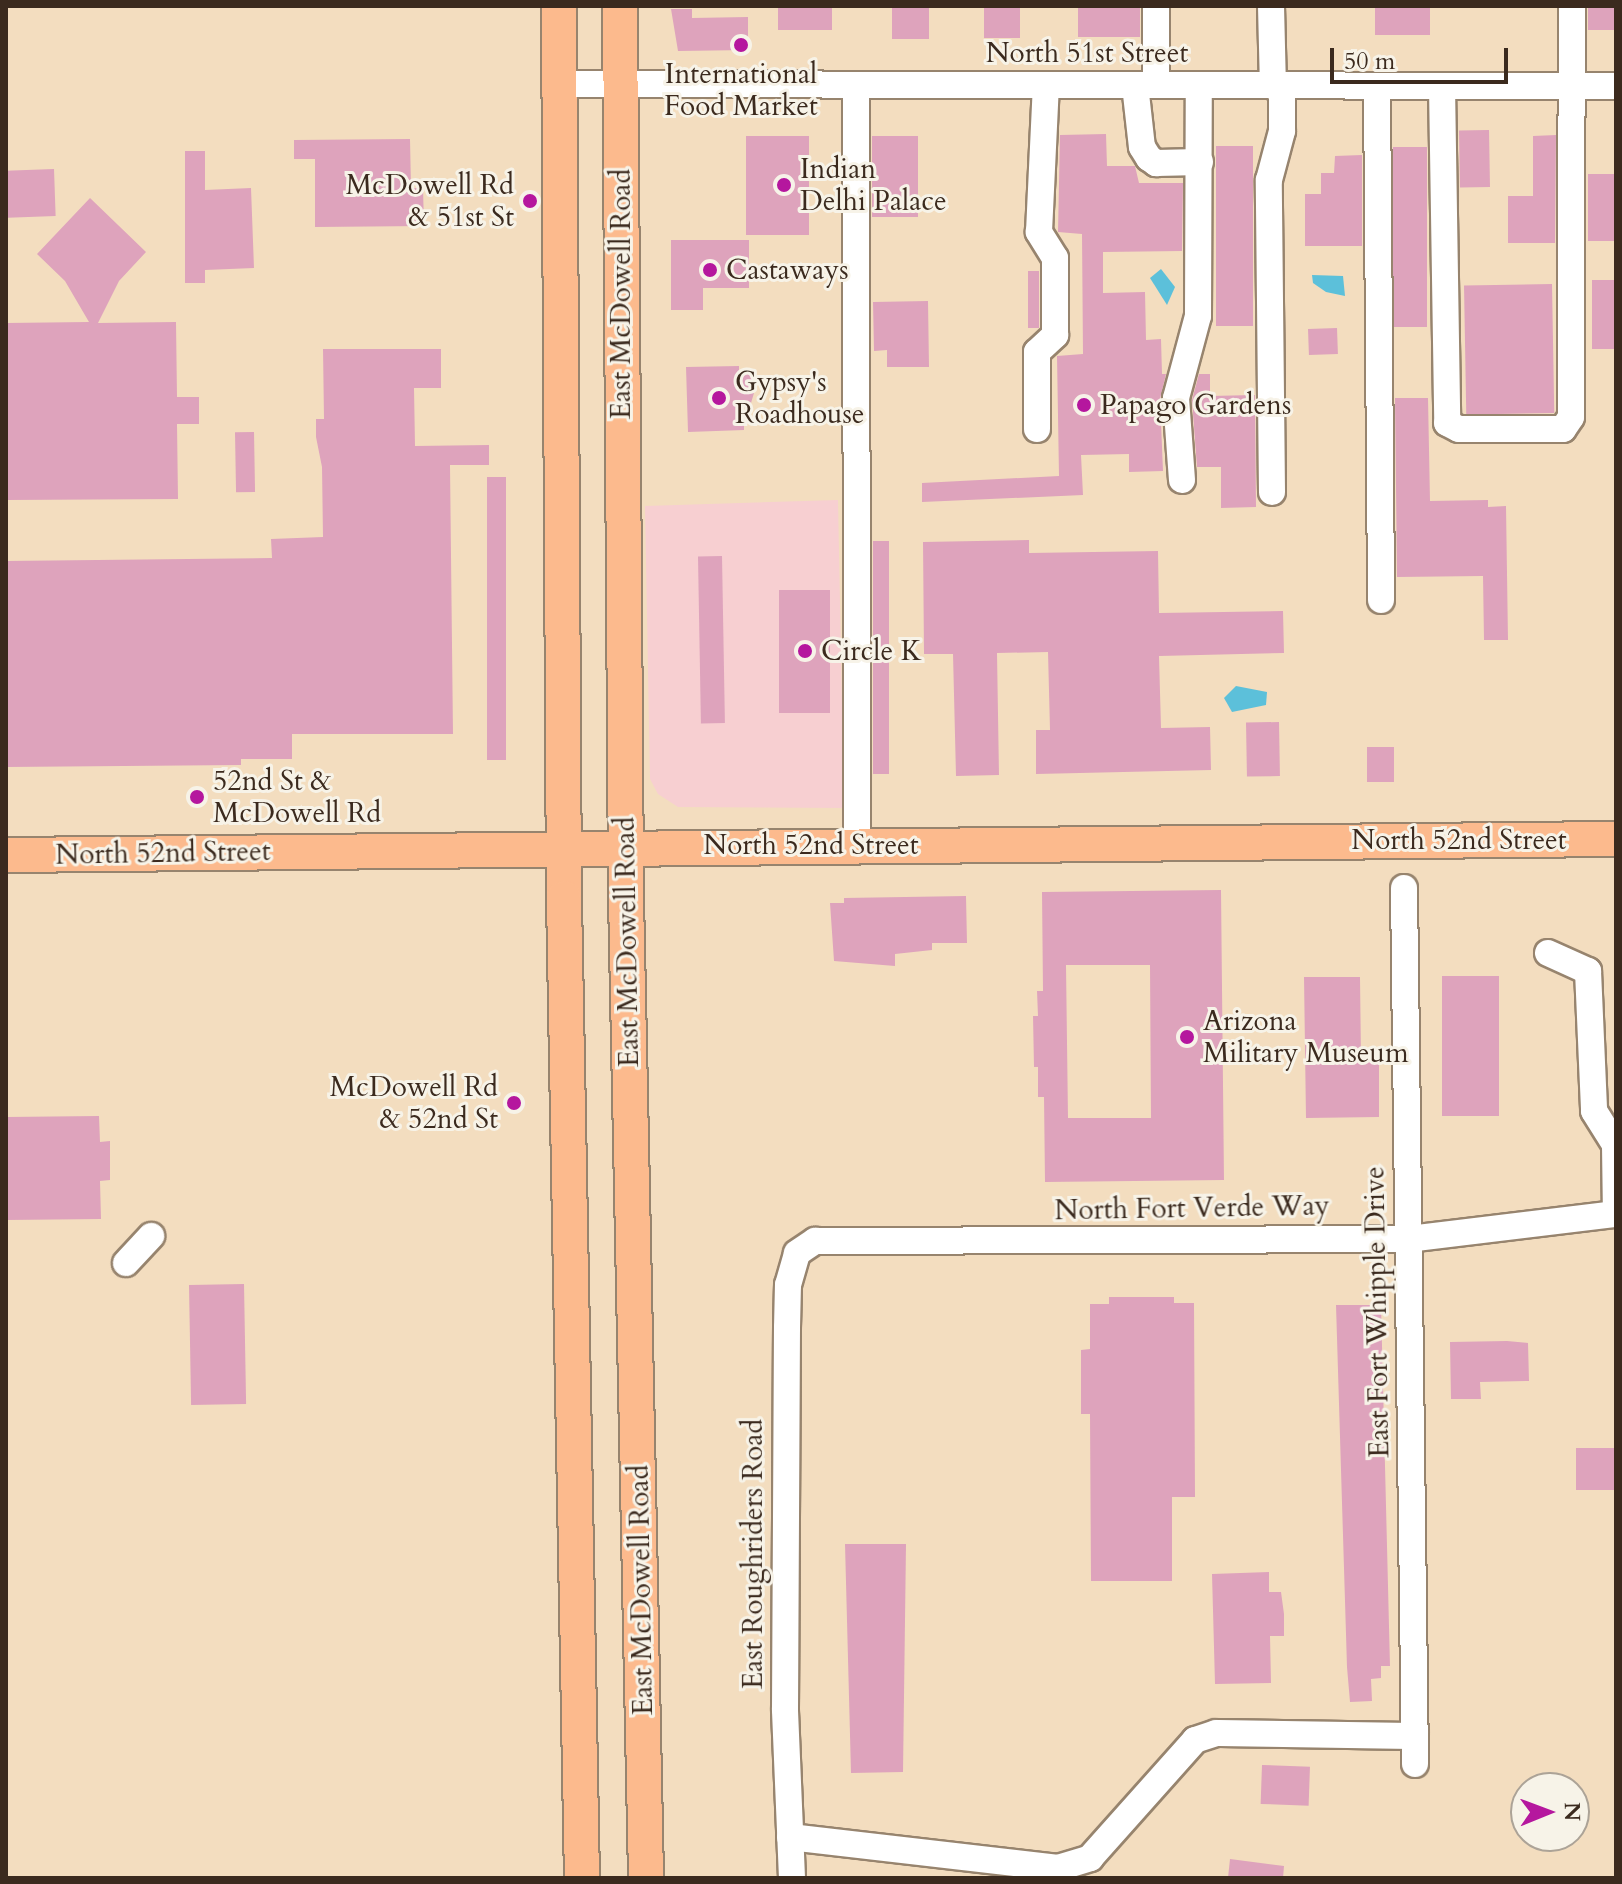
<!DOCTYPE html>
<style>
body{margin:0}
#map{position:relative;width:1622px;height:1884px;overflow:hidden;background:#f3ddbf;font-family:Cardo,serif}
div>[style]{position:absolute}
.built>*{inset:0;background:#f7cfd1}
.water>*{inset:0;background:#5cc0da}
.building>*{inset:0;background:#dea3bc;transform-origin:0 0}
.roads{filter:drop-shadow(2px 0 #97846e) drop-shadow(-2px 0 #97846e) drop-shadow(0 2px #97846e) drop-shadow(0 -2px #97846e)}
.minor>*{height:26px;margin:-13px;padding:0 13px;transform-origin:13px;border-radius:13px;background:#fff}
.major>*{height:34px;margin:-17px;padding:0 17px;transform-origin:17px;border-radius:17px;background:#fcba8d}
.dots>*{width:22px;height:22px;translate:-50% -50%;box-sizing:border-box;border:4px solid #f7f3e8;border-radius:50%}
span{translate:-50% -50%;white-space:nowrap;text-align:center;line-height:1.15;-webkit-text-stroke:6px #f7f3e8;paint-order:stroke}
.street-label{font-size:28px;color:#3b2a1e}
.poi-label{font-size:28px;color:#3b2a1e}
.left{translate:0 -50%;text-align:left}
.right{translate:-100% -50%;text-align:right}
.frame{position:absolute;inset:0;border:8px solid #3b2a1e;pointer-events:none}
.north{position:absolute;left:1510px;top:1772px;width:80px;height:80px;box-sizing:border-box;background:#f7f3e8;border:2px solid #aca397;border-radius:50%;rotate:89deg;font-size:22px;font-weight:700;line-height:32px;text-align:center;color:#3b2a1e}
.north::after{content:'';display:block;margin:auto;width:28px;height:36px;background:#b5179e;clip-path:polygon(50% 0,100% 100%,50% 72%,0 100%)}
.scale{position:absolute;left:1330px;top:48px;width:178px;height:36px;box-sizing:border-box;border:4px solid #3b2a1e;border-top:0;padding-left:10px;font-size:24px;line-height:28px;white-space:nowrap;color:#3b2a1e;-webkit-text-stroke:6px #f7f3e8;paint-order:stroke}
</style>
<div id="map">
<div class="built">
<i style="clip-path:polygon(838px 500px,844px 808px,678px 807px,658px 794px,650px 779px,645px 506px)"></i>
</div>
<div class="water">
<i style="clip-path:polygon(1161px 269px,1175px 287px,1167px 305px,1150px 278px)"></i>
<i style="clip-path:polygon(1312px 275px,1343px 276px,1345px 296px,1326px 292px,1313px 283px)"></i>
<i style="clip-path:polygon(1236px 686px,1267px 692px,1266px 705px,1232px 712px,1224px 698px)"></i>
</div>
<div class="building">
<i style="left:778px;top:6px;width:54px;height:24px"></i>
<i style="left:892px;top:6px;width:37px;height:33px"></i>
<i style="left:984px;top:6px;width:36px;height:32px"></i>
<i style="left:1078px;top:6px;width:62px;height:31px"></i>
<i style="left:1430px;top:6px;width:29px;height:55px;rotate:90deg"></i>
<i style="left:1588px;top:6px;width:28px;height:24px"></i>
<i style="clip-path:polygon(671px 9px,692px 9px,692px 18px,748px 17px,748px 50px,678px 51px)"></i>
<i style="left:1489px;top:130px;width:57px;height:30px;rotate:89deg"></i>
<i style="clip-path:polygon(1106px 134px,1107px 166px,1135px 166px,1139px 183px,1183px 183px,1182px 251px,1103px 252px,1103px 293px,1145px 292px,1146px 340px,1161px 339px,1162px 374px,1166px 374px,1160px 399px,1163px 471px,1129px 472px,1129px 454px,1081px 455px,1083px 495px,922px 502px,922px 483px,1059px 476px,1057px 356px,1083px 354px,1082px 234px,1058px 232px,1060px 135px)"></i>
<i style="clip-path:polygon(1556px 135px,1555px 243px,1508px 243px,1508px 196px,1533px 196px,1533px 136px)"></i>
<i style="left:746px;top:136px;width:63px;height:99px"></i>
<i style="left:872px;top:136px;width:46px;height:81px"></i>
<i style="clip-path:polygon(410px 139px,411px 188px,423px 188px,424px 226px,315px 227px,315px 159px,294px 159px,294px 140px)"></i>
<i style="left:1216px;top:146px;width:37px;height:180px"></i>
<i style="left:1393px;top:147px;width:34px;height:180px"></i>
<i style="clip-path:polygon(185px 151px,205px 151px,205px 190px,251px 188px,254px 268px,205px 270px,205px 283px,185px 283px)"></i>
<i style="clip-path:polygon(1362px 155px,1362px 246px,1305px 246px,1305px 194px,1321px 194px,1321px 173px,1334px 173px,1335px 156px)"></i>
<i style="left:54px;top:169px;width:47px;height:48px;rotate:88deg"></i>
<i style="left:1616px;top:174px;width:67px;height:28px;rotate:90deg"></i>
<i style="clip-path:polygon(90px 198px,146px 252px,119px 281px,98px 323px,176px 322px,177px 397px,199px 397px,199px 424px,177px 424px,178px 499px,6px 500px,6px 323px,89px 322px,65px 281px,37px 254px)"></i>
<i style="clip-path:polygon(671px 240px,749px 240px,749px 288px,703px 288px,703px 310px,671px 310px)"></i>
<i style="left:1028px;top:271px;width:11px;height:57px"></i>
<i style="left:1592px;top:280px;width:24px;height:69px"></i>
<i style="left:1552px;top:284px;width:129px;height:88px;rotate:89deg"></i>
<i style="clip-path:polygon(928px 301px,929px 367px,887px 367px,887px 350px,874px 351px,873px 302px)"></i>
<i style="left:1337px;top:328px;width:26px;height:29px;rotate:88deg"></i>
<i style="clip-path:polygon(323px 349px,441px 349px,441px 388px,414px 388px,415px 446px,489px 445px,489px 465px,450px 465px,453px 734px,292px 734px,292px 759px,241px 759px,241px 765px,6px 767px,6px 561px,272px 558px,271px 539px,323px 537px,322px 467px,316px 437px,316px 419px,324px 419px)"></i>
<i style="clip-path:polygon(739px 366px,739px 373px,754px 373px,754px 393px,751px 403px,744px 403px,744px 430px,688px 432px,686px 367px)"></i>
<i style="clip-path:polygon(1199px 374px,1210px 374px,1210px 396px,1255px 395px,1256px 507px,1221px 508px,1221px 467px,1197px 467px,1192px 400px)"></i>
<i style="clip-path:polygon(1395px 398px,1428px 398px,1430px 501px,1488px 500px,1488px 507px,1506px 506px,1508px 640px,1484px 640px,1483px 576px,1397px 577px)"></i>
<i style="left:254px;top:432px;width:60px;height:19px;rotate:89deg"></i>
<i style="left:506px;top:477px;width:283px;height:19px;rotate:90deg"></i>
<i style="clip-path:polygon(1029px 540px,1029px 553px,1158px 551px,1159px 613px,1283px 611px,1284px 653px,1159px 656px,1161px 728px,1210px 727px,1211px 770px,1036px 774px,1036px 730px,1050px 730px,1048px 652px,997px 653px,999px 775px,956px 776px,953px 654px,924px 654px,923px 542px)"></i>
<i style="left:873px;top:541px;width:16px;height:233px"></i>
<i style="left:722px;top:556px;width:167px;height:24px;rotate:89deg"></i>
<i style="left:779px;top:590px;width:51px;height:123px"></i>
<i style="left:1279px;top:722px;width:54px;height:33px;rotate:89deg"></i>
<i style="left:1394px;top:747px;width:35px;height:27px;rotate:90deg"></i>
<i style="clip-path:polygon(evenodd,1221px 890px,1224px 1180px,1045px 1182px,1044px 1097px,1038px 1097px,1038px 1067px,1034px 1067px,1033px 1016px,1038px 1016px,1037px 991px,1043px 991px,1042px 892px,1221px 890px,1066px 965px,1150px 965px,1151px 1118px,1068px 1118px,1066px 965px)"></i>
<i style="clip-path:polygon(966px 896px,967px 943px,932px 943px,932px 950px,895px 954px,895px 966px,834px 961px,830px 903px,844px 903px,844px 898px)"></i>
<i style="left:1499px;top:976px;width:140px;height:57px;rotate:90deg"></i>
<i style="clip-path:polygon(1304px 977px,1360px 977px,1361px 1060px,1379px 1060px,1379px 1117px,1306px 1118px)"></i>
<i style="clip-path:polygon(99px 1116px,100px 1142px,110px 1141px,110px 1180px,100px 1181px,101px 1219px,6px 1220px,6px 1117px)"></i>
<i style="left:244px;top:1284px;width:120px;height:55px;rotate:89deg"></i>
<i style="clip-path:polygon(1109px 1297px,1174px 1297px,1174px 1303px,1194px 1303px,1195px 1497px,1172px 1497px,1172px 1581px,1091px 1581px,1090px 1414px,1081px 1414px,1081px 1350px,1090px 1349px,1090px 1304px,1109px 1304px)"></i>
<i style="clip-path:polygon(1336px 1305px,1381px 1305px,1390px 1666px,1381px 1666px,1381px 1678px,1371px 1679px,1372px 1701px,1350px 1702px,1347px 1667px)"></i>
<i style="clip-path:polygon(1507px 1341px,1528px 1343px,1529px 1381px,1480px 1382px,1481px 1399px,1451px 1399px,1450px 1342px)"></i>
<i style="left:1576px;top:1448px;width:40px;height:42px"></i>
<i style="clip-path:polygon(845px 1544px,906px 1544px,903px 1772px,851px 1773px)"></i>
<i style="clip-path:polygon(1269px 1572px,1269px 1592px,1281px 1592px,1284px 1614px,1284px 1636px,1270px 1636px,1271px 1683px,1215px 1684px,1212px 1574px)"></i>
<i style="left:1262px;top:1765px;width:48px;height:39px;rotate:2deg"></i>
<i style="clip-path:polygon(1230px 1859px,1284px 1866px,1283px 1878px,1228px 1878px)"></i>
</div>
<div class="roads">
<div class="minor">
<i style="left:1271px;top:6px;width:80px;rotate:88.6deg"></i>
<i style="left:559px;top:84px;width:1057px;rotate:0.11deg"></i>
<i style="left:1135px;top:85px;width:62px;rotate:83.6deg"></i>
<i style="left:1142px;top:147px;width:13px;rotate:58deg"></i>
<i style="left:1149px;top:158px;width:9px;rotate:36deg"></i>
<i style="left:1156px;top:163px;width:44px;rotate:-1.3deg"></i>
<i style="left:1156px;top:85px;width:79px;rotate:-90deg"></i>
<i style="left:856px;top:86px;width:759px;rotate:89.92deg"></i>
<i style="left:1377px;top:86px;width:514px;rotate:89.55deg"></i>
<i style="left:1442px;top:86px;width:337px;rotate:89.1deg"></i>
<i style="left:1447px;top:423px;width:13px;rotate:27deg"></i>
<i style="left:1459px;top:429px;width:104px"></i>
<i style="left:1563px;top:429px;width:14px;rotate:-56deg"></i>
<i style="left:1571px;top:417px;width:411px;rotate:-89.9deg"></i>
<i style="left:1037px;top:429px;width:77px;rotate:-90deg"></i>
<i style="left:1037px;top:352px;width:25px;rotate:-43deg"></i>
<i style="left:1055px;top:335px;width:77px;rotate:-90deg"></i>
<i style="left:1055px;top:258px;width:31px;rotate:-122deg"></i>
<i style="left:1039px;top:232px;width:147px;rotate:-87.3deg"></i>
<i style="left:1182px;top:480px;width:82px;rotate:-94.2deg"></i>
<i style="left:1176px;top:398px;width:85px;rotate:-75deg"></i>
<i style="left:1198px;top:316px;width:231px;rotate:-89.8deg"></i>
<i style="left:1272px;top:492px;width:312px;rotate:-90.6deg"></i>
<i style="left:1269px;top:180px;width:51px;rotate:-75.1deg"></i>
<i style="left:1282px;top:131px;width:45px;rotate:-90deg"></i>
<i style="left:1404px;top:888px;width:876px;rotate:89.28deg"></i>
<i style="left:1548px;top:953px;width:44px;rotate:24.2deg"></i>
<i style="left:1588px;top:971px;width:140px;rotate:87.5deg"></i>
<i style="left:1594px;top:1111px;width:40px;rotate:58deg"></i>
<i style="left:1615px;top:1145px;width:68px;rotate:89.2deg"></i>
<i style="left:126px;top:1263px;width:37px;rotate:-47deg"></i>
<i style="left:790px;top:1837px;width:270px;rotate:6.6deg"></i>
<i style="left:1058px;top:1868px;width:34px;rotate:-17deg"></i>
<i style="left:1090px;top:1858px;width:158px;rotate:-48.3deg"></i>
<i style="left:1195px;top:1740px;width:22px;rotate:-18deg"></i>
<i style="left:1216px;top:1733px;width:199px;rotate:0.9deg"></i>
<i style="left:792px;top:1878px;width:169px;rotate:-92.4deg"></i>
<i style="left:785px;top:1709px;width:381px;rotate:-89.7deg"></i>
<i style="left:787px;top:1328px;width:43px;rotate:-88.7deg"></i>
<i style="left:788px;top:1285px;width:33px;rotate:-74deg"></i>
<i style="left:797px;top:1253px;width:22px;rotate:-34deg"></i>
<i style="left:815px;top:1241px;width:593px;rotate:-0.19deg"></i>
<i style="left:1408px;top:1239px;width:209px;rotate:-6.9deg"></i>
</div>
<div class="major">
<i style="left:559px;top:6px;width:892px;rotate:89.68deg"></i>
<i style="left:564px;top:898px;width:980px;rotate:88.95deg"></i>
<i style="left:620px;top:6px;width:891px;rotate:89.61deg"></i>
<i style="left:626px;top:897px;width:981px;rotate:88.83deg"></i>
<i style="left:6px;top:855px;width:1610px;rotate:-0.57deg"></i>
</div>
</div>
<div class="dots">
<i style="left:741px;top:45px;background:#b5179e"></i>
<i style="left:784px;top:185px;background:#b5179e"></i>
<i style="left:530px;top:201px;background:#b5179e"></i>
<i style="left:710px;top:270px;background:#b5179e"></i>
<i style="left:719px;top:398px;background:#b5179e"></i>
<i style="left:1084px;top:405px;background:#b5179e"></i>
<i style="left:805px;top:651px;background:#b5179e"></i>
<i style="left:197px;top:797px;background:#b5179e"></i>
<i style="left:1187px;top:1037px;background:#b5179e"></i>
<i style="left:514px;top:1103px;background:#b5179e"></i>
</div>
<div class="street-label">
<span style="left:1087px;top:53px">North 51st Street</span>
<span style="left:621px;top:294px;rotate:-90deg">East McDowell Road</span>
<span style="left:1459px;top:840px">North 52nd Street</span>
<span style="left:811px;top:845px">North 52nd Street</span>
<span style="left:163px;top:853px;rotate:-1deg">North 52nd Street</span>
<span style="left:627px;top:942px;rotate:-91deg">East McDowell Road</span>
<span style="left:1192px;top:1208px;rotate:-1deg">North Fort Verde Way</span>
<span style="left:1377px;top:1312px;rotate:-91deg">East Fort Whipple Drive</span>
<span style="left:753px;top:1554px;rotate:-90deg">East Roughriders Road</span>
<span style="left:641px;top:1590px;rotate:-91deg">East McDowell Road</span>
</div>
<div class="poi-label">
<span style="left:741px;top:90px">International<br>Food Market</span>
<span class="left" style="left:800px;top:185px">Indian<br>Delhi Palace</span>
<span class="right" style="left:514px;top:201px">McDowell Rd<br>&amp; 51st St</span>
<span class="left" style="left:726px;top:270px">Castaways</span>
<span class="left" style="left:735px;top:398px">Gypsy's<br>Roadhouse</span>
<span class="left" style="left:1100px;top:405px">Papago Gardens</span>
<span class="left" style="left:821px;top:651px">Circle K</span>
<span class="left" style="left:213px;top:797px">52nd St &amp;<br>McDowell Rd</span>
<span class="left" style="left:1203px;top:1037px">Arizona<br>Military Museum</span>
<span class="right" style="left:498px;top:1103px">McDowell Rd<br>&amp; 52nd St</span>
</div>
<div class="frame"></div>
<div class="north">N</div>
<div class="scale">50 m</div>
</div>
